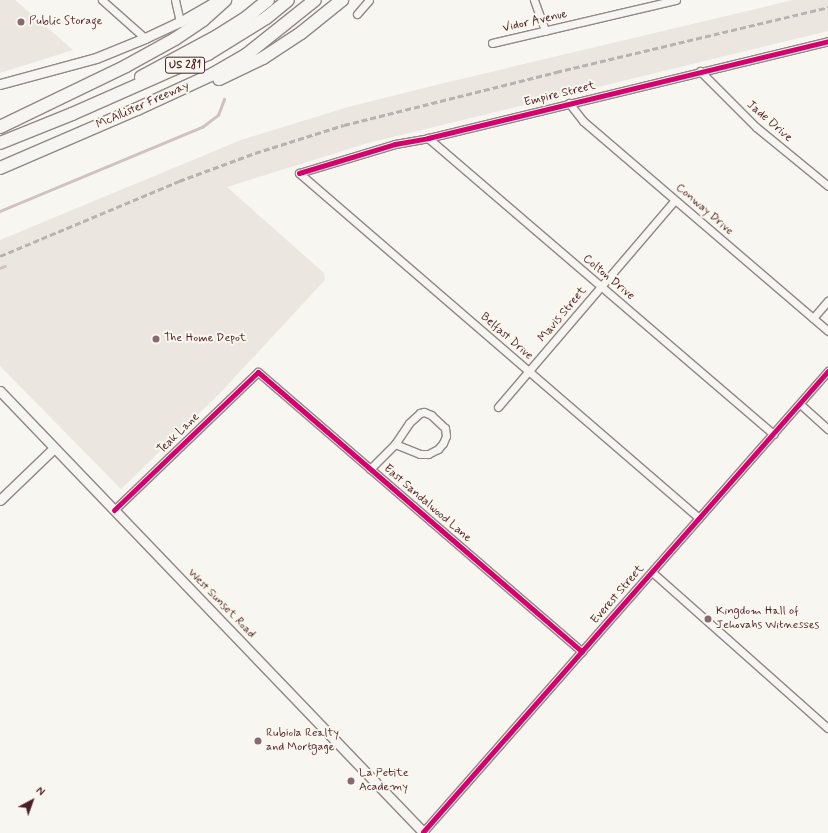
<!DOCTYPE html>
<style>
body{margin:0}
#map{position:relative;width:828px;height:833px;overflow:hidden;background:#f8f6f0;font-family:Mynerve,sans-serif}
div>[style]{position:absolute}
.built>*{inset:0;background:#ebe6df}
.stream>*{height:2.5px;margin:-1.25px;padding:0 1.25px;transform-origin:1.25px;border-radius:1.25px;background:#d0c3bf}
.roads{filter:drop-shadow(1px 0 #918787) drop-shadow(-1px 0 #918787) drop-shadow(0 1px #918787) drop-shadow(0 -1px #918787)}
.street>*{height:7px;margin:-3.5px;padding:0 3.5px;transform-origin:3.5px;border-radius:3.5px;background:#f6f5f1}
.secondary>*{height:9px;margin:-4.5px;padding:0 4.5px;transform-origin:4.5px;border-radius:4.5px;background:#f6f5f1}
.highway>*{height:12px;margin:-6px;padding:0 6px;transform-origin:6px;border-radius:6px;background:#f6f5f1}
.rail>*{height:2.5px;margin-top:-1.25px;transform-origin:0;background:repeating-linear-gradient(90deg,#b8b3b1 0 6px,transparent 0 9px)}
.cycleway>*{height:5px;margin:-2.5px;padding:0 2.5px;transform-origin:2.5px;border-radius:2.5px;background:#d6006c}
.dots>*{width:11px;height:11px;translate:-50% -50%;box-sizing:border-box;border:2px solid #fbf7ec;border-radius:50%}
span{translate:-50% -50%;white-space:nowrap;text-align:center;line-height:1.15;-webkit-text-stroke:4px #fbf7ec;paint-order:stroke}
.shield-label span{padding:1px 3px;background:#fbf7ec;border:1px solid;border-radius:3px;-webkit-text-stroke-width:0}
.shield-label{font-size:11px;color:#4a1f2b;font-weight:700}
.poi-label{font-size:12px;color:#4a1f2b}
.left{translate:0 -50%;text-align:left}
.street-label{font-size:12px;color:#4a1f2b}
.north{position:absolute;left:12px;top:781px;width:40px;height:40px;-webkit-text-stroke:3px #fbf7ec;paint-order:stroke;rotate:41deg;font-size:11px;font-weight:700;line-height:16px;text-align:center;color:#4a1f2b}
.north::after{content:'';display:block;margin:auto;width:14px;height:18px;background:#4a1f2b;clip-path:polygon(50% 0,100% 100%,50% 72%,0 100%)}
</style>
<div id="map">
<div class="built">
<i style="clip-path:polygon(0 0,15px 0,73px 50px,0 73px)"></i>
<i style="clip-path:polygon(793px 0,828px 0,828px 31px,368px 143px,227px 187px,324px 273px,325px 280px,220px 393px,121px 489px,0 366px,0 240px,241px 140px,348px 107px,436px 85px)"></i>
</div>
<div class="stream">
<i style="left:0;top:211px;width:219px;rotate:-22.6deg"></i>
<i style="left:202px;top:127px;width:20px;rotate:-37deg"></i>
<i style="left:218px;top:115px;width:17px;rotate:-69deg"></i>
<i style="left:0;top:268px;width:5px;rotate:-22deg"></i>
</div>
<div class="roads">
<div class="street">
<i style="left:102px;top:0;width:57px;rotate:41.5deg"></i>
<i style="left:175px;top:0;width:23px;rotate:77deg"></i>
<i style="left:534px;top:0;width:33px;rotate:70deg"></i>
<i style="left:357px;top:14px;width:18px;rotate:-49deg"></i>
<i style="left:492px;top:43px;width:189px;rotate:-13.2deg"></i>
<i style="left:700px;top:71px;width:79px;rotate:45deg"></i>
<i style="left:756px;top:127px;width:93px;rotate:39.3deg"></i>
<i style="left:569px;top:103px;width:23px;rotate:52deg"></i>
<i style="left:583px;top:121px;width:323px;rotate:40.6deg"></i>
<i style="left:428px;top:138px;width:455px;rotate:40.6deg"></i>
<i style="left:299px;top:173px;width:100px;rotate:-16.8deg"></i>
<i style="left:395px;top:144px;width:34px;rotate:-10deg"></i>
<i style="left:428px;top:138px;width:412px;rotate:-13.6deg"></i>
<i style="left:299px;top:173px;width:528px;rotate:40.78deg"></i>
<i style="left:813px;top:318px;width:23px;rotate:-49deg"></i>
<i style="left:800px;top:404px;width:38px;rotate:42deg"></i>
<i style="left:498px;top:407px;width:272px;rotate:-49.5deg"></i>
<i style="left:370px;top:469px;width:35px;rotate:-45deg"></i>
<i style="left:395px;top:444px;width:25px;rotate:-56deg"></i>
<i style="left:409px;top:423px;width:15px;rotate:-42deg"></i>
<i style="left:420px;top:413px;width:4px;rotate:-14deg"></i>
<i style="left:424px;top:412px;width:8px;rotate:23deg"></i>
<i style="left:431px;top:415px;width:19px;rotate:43deg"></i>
<i style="left:445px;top:428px;width:8px;rotate:83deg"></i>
<i style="left:446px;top:436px;width:8px;rotate:113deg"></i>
<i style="left:443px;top:443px;width:8px;rotate:130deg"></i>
<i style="left:438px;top:449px;width:11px;rotate:153deg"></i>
<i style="left:428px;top:454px;width:8px;rotate:180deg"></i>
<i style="left:420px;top:454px;width:27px;rotate:-158deg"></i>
<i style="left:114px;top:510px;width:199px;rotate:-43.8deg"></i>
<i style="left:258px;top:372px;width:428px;rotate:40.8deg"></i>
<i style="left:652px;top:572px;width:235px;rotate:41.6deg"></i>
<i style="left:423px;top:832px;width:614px;rotate:-48.7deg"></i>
</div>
<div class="secondary">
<i style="left:0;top:84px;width:99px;rotate:-15.2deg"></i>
<i style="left:96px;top:58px;width:53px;rotate:-22.2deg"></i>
<i style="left:145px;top:38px;width:38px;rotate:-25deg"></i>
<i style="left:180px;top:22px;width:44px;rotate:-30.1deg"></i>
<i style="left:0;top:391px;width:612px;rotate:46.19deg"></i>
<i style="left:0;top:500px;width:75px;rotate:-43.9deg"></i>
</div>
<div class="highway">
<i style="left:141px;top:77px;width:86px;rotate:-28.3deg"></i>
<i style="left:217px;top:36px;width:36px;rotate:-32deg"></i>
<i style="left:247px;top:17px;width:27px;rotate:-39deg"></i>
<i style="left:219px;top:79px;width:49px;rotate:-25.5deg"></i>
<i style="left:263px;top:58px;width:45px;rotate:-33.3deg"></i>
<i style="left:301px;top:33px;width:53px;rotate:-38.8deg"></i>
<i style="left:0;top:127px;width:140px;rotate:-25.8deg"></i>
<i style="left:126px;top:66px;width:56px;rotate:-28.9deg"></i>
<i style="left:175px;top:39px;width:34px;rotate:-34deg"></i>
<i style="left:203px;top:20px;width:30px;rotate:-42deg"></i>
<i style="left:0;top:143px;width:78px;rotate:-21.9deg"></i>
<i style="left:72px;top:114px;width:149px;rotate:-23.8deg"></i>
<i style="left:208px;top:54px;width:68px;rotate:-31.8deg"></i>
<i style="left:266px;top:18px;width:28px;rotate:-39deg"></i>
<i style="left:0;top:168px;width:149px;rotate:-23.3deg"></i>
<i style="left:137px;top:109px;width:84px;rotate:-24.7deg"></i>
<i style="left:213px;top:74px;width:38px;rotate:-30deg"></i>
<i style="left:246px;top:55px;width:88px;rotate:-38.6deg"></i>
</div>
</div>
<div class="rail">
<i style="left:0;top:256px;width:194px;rotate:-22.7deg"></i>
<i style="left:179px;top:181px;width:81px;rotate:-20.2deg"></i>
<i style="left:255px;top:153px;width:93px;rotate:-17.5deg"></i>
<i style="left:344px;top:125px;width:219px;rotate:-14deg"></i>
<i style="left:556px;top:72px;width:280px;rotate:-13.4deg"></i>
</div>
<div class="cycleway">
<i style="left:299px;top:173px;width:100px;rotate:-16.8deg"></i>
<i style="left:395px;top:144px;width:34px;rotate:-10deg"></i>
<i style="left:428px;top:138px;width:412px;rotate:-13.6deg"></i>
<i style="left:114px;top:510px;width:199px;rotate:-43.8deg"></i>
<i style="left:258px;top:372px;width:428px;rotate:40.8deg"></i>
<i style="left:423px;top:832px;width:614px;rotate:-48.7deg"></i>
</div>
<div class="dots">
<i style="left:21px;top:22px;background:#876a70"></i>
<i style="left:156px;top:339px;background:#876a70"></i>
<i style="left:708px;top:619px;background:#876a70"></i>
<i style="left:258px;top:741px;background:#876a70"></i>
<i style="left:351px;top:781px;background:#876a70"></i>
</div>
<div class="shield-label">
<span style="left:185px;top:65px">US 281</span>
</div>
<div class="poi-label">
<span class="left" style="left:29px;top:22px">Public Storage</span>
<span class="left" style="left:164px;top:339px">The Home Depot</span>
<span class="left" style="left:716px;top:619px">Kingdom Hall of<br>Jehovahs Witnesses</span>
<span class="left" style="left:266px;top:741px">Rubiola Realty<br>and Mortgage</span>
<span class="left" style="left:359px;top:781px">La Petite<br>Academy</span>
</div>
<div class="street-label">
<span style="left:535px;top:22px;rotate:-13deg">Vidor Avenue</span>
<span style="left:560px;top:95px;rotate:-14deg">Empire Street</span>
<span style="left:143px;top:106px;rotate:-24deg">McAllister Freeway</span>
<span style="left:769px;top:122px;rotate:41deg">Jade Drive</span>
<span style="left:704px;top:210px;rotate:41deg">Conway Drive</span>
<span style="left:608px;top:278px;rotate:40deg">Colton Drive</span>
<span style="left:563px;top:315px;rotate:-50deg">Mavis Street</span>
<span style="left:506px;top:337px;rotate:41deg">Belfast Drive</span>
<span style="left:179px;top:434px;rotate:-44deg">Teak Lane</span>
<span style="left:427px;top:504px;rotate:41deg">East Sandalwood Lane</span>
<span style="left:618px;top:595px;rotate:-49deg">Everest Street</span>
<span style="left:221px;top:604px;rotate:46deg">West Sunset Road</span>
</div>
<div class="north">N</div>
</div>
